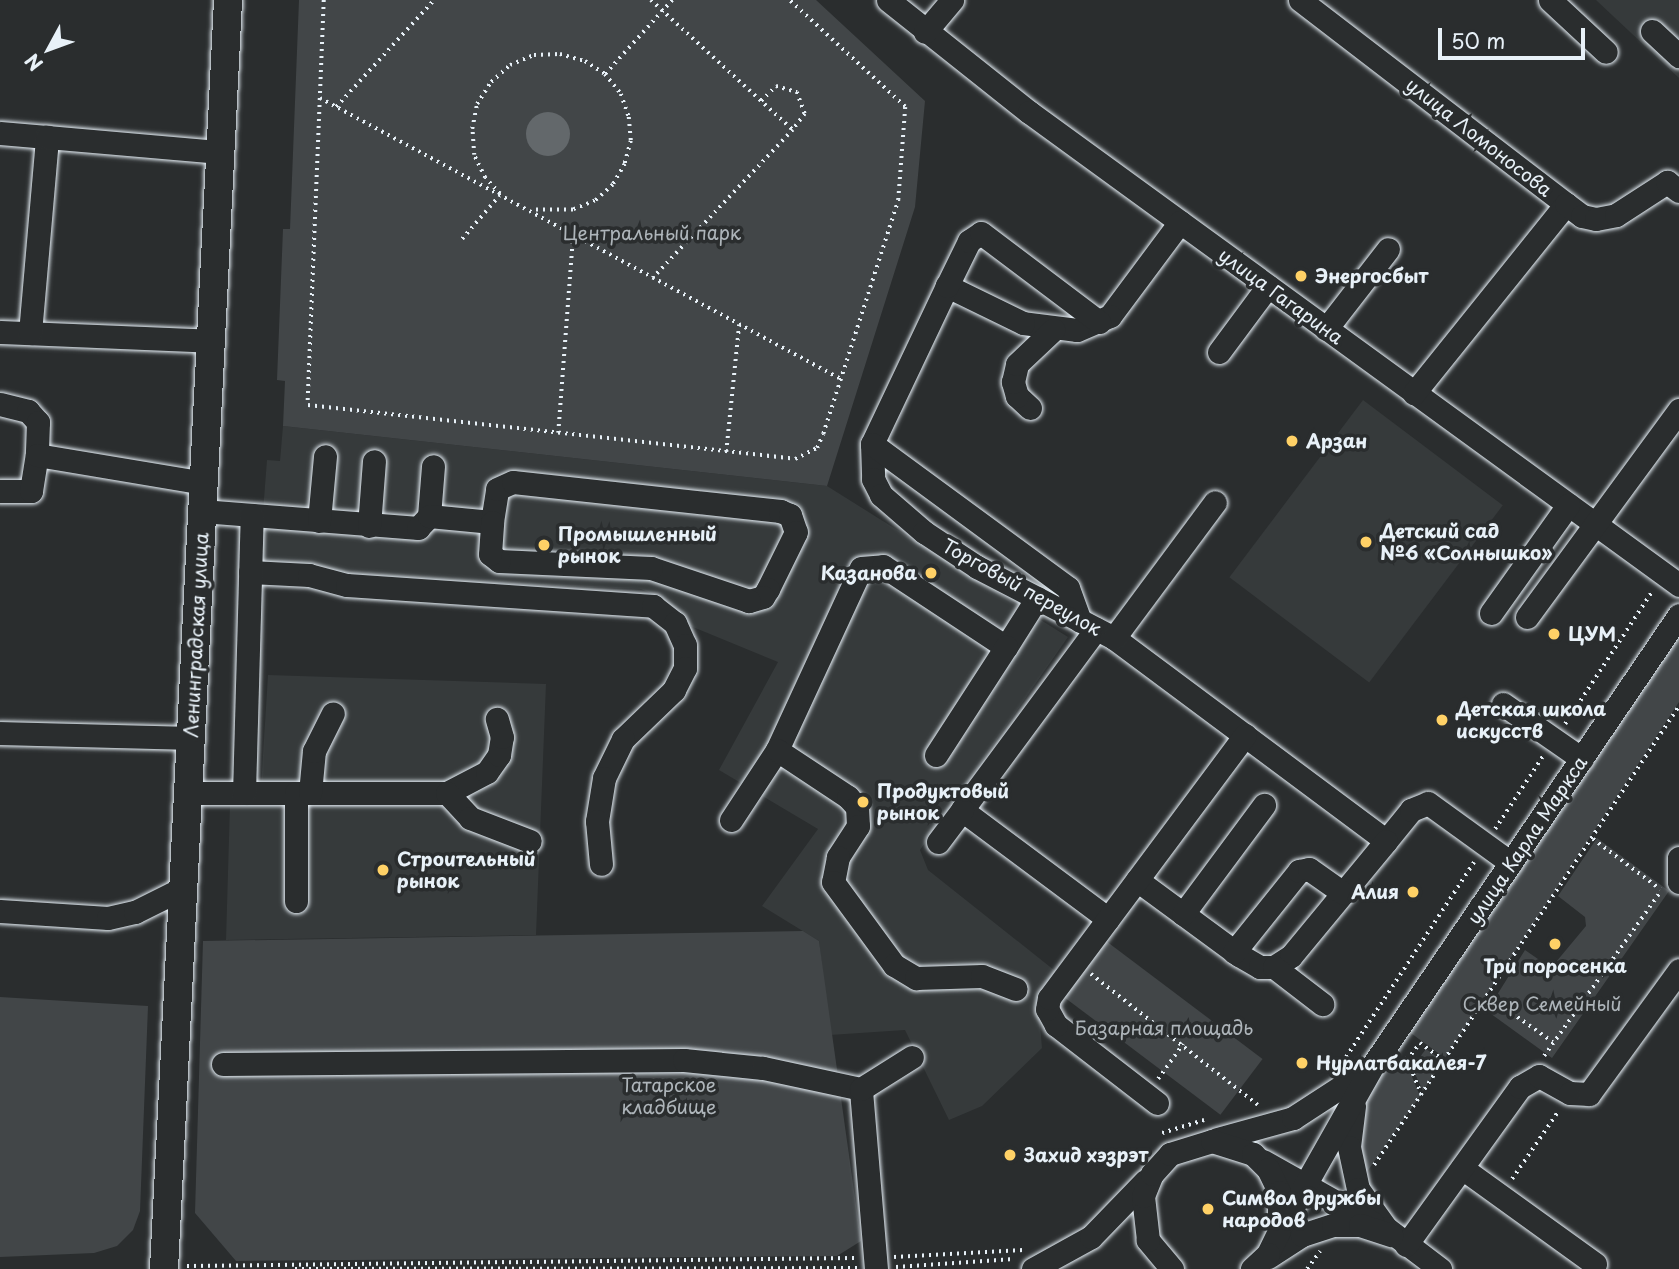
<!DOCTYPE html>
<meta charset="utf-8">
<style>
body{margin:0}
#map{position:relative;width:1679px;height:1269px;overflow:hidden;background:#2a2d2e;font-family:"Playpen Sans",sans-serif}
div>[style]{position:absolute}
[style*='--x']{left:calc(var(--x)*1px);top:calc(var(--y)*1px);width:calc(var(--w)*1px);rotate:calc(var(--a)*1deg)}
.built>*{inset:0;background:#363a3b;transform-origin:0 0}
.green>*{inset:0;background:#424648;transform-origin:0 0}
.water>*{inset:0;background:#63686b}
.round{border-radius:50%}
.path>*{height:3.5px;margin-top:-1.75px;transform-origin:0;background:repeating-linear-gradient(90deg,#e8f1f8 0 2px,transparent 0 7px)}
.roads{filter:drop-shadow(0 0 2px #e8f1f8) drop-shadow(0 0 2px #e8f1f8)}
.minor>*{height:23px;margin:-11.5px;padding:0 11.5px;transform-origin:11.5px;border-radius:11.5px;background:#2a2d2e}
.major>*{height:28px;margin:-14px;padding:0 14px;transform-origin:14px;border-radius:14px;background:#2a2d2e}
.dots>*{width:19px;height:19px;translate:-50% -50%;box-sizing:border-box;border:4px solid #2a2d2e;border-radius:50%}
span{translate:-50% -50%;white-space:nowrap;text-align:center;line-height:1.15;-webkit-text-stroke:7px #2a2d2e;paint-order:stroke}
.street-label{font-size:19px;color:#e8f1f8}
.park-label{font-size:19px;color:#aeb5ba}
.poi-label{font-size:19px;color:#e8f1f8;font-weight:700}
.left{translate:0 -50%;text-align:left}
.right{translate:-100% -50%;text-align:right}
.north{position:absolute;left:14px;top:14px;width:70px;height:70px;-webkit-text-stroke:5px #2a2d2e;paint-order:stroke;rotate:229deg;font-size:19px;font-weight:700;line-height:28px;text-align:center;color:#e8f1f8}
.north::after{content:'';display:block;margin:auto;width:24px;height:32px;background:#e8f1f8;clip-path:polygon(50% 0,100% 100%,50% 72%,0 100%)}
.scale{position:absolute;left:1438px;top:28px;width:147px;height:32px;box-sizing:border-box;border:4px solid #e8f1f8;border-top:0;padding-left:9px;font-size:21px;line-height:24px;white-space:nowrap;color:#e8f1f8;-webkit-text-stroke:5px #2a2d2e;paint-order:stroke}
</style>
<div id="map">
<div class="built">
<div style="clip-path:polygon(1596px 0,1679px 0,1679px 78px)"></div>
<div style="left:1363px;top:400px;width:175px;height:222px;rotate:37deg"></div>
<div style="clip-path:polygon(283px 426px,827px 486px,1068px 637px,920px 850px,928px 870px,1059px 974px,1039px 1012px,1042px 1048px,982px 1106px,949px 1120px,905px 1030px,830px 1035px,819px 941px,762px 906px,818px 829px,719px 770px,778px 662px,688px 625px,662px 598px,641px 589px,362px 578px,259px 564px,267px 460px,280px 461px)"></div>
<div style="clip-path:polygon(268px 675px,546px 684px,536px 935px,226px 940px,230px 804px,260px 804px)"></div>
</div>
<div class="green">
<div style="clip-path:polygon(299px 0,816px 0,925px 101px,915px 207px,827px 486px,283px 426px,285px 381px,277px 380px,283px 229px,290px 229px)"></div>
<div style="clip-path:polygon(1679px 627px,1679px 702px,1445px 1058px,1408px 1031px)"></div>
<div style="clip-path:polygon(1597px 838px,1669px 891px,1552px 1058px,1487px 1011px,1525px 950px,1551px 968px,1586px 926px,1585px 917px,1558px 896px)"></div>
<div style="clip-path:polygon(803px 931px,819px 941px,861px 1241px,837px 1256px,236px 1261px,195px 1213px,203px 941px)"></div>
<div style="left:1106px;top:941px;width:196px;height:70px;rotate:37deg"></div>
<div style="clip-path:polygon(0 997px,148px 1006px,140px 1211px,133px 1230px,117px 1246px,94px 1253px,0 1257px)"></div>
<div style="clip-path:polygon(1426px 1049px,1443px 1061px,1423px 1091px,1409px 1061px,1416px 1062px)"></div>
<div style="clip-path:polygon(1390px 1052px,1406px 1062px,1420px 1096px,1362px 1179px,1357px 1165px,1364px 1093px)"></div>
</div>
<div class="water">
<div class="round" style="left:526px;top:112px;width:44px;height:44px"></div>
</div>
<div class="path">
<div style="--x:324;--y:0;--w:405;--a:92.3"></div>
<div style="--x:308;--y:405;--w:490;--a:6.3"></div>
<div style="--x:795;--y:459;--w:25;--a:-27"></div>
<div style="--x:817;--y:448;--w:15;--a:-67"></div>
<div style="--x:823;--y:434;--w:246;--a:-72.2"></div>
<div style="--x:898;--y:200;--w:93;--a:-85.7"></div>
<div style="--x:905;--y:107;--w:158;--a:-137.3"></div>
<div style="--x:651;--y:0;--w:193;--a:42.5"></div>
<div style="--x:793;--y:130;--w:204;--a:133.4"></div>
<div style="--x:605;--y:74;--w:100;--a:-47.8"></div>
<div style="--x:320;--y:98;--w:592;--a:28.34"></div>
<div style="--x:761;--y:101;--w:21;--a:-45"></div>
<div style="--x:776;--y:86;--w:22;--a:16"></div>
<div style="--x:797;--y:92;--w:23;--a:70"></div>
<div style="--x:805;--y:114;--w:20;--a:127"></div>
<div style="--x:336;--y:107;--w:145;--a:-47.5"></div>
<div style="--x:500;--y:194;--w:22;--a:-133"></div>
<div style="--x:485;--y:178;--w:25;--a:-116"></div>
<div style="--x:474;--y:155;--w:26;--a:-94"></div>
<div style="--x:472;--y:129;--w:25;--a:-79"></div>
<div style="--x:477;--y:104;--w:26;--a:-58"></div>
<div style="--x:491;--y:82;--w:25;--a:-42"></div>
<div style="--x:510;--y:65;--w:26;--a:-23"></div>
<div style="--x:534;--y:55;--w:26;--a:-2"></div>
<div style="--x:560;--y:54;--w:26;--a:16"></div>
<div style="--x:585;--y:61;--w:24;--a:33"></div>
<div style="--x:605;--y:74;--w:26;--a:51"></div>
<div style="--x:621;--y:94;--w:24;--a:71"></div>
<div style="--x:629;--y:117;--w:24;--a:85"></div>
<div style="--x:631;--y:141;--w:24;--a:105"></div>
<div style="--x:625;--y:164;--w:24;--a:120"></div>
<div style="--x:613;--y:185;--w:24;--a:138"></div>
<div style="--x:595;--y:201;--w:24;--a:158"></div>
<div style="--x:573;--y:210;--w:42;--a:180"></div>
<div style="--x:462;--y:239;--w:57;--a:-49.3"></div>
<div style="--x:558;--y:433;--w:199;--a:-85.7"></div>
<div style="--x:726;--y:452;--w:128;--a:-84.2"></div>
<div style="--x:1565;--y:724;--w:160;--a:-56.7"></div>
<div style="--x:1495;--y:829;--w:87;--a:-56.7"></div>
<div style="--x:1593;--y:839;--w:84;--a:36.7"></div>
<div style="--x:1091;--y:974;--w:212;--a:38.1"></div>
<div style="--x:1489;--y:997;--w:78;--a:35.1"></div>
<div style="--x:1544;--y:1056;--w:202;--a:-54.7"></div>
<div style="--x:1346;--y:1057;--w:233;--a:-56.7"></div>
<div style="--x:1404;--y:1058;--w:4;--a:34"></div>
<div style="--x:1407;--y:1060;--w:21;--a:-53"></div>
<div style="--x:1420;--y:1043;--w:31;--a:36"></div>
<div style="--x:1408;--y:1061;--w:37;--a:68"></div>
<div style="--x:1158;--y:1079;--w:43;--a:-54.5"></div>
<div style="--x:1162;--y:1133;--w:44;--a:-17.2"></div>
<div style="--x:1374;--y:1165;--w:551;--a:-56.4"></div>
<div style="--x:1512;--y:1179;--w:83;--a:-55.7"></div>
<div style="--x:894;--y:1257;--w:129;--a:-3.1"></div>
<div style="--x:187;--y:1266;--w:668;--a:-0.69"></div>
<div style="--x:896;--y:1267;--w:118;--a:-3.9"></div>
<div style="--x:295;--y:1269;--w:562;--a:-0.1"></div>
<div style="--x:1307;--y:1269;--w:22;--a:-54"></div>
</div>
<div class="roads">
<div class="minor">
<div style="--x:888;--y:0;--w:180;--a:38.5"></div>
<div style="--x:1029;--y:112;--w:804;--a:36.04"></div>
<div style="--x:1300;--y:0;--w:335;--a:37.5"></div>
<div style="--x:1566;--y:204;--w:243;--a:128.8"></div>
<div style="--x:1550;--y:0;--w:76;--a:42.9"></div>
<div style="--x:1652;--y:31;--w:37;--a:43"></div>
<div style="--x:925;--y:32;--w:42;--a:-49.8"></div>
<div style="--x:0;--y:133;--w:47;--a:4.9"></div>
<div style="--x:1566;--y:204;--w:20;--a:37"></div>
<div style="--x:1582;--y:216;--w:14;--a:12"></div>
<div style="--x:1596;--y:219;--w:20;--a:-11"></div>
<div style="--x:1616;--y:215;--w:61;--a:-32.9"></div>
<div style="--x:1667;--y:182;--w:15;--a:37"></div>
<div style="--x:1180;--y:222;--w:117;--a:126.7"></div>
<div style="--x:1110;--y:316;--w:36;--a:157"></div>
<div style="--x:1077;--y:330;--w:54;--a:-172.6"></div>
<div style="--x:1023;--y:323;--w:85;--a:-154"></div>
<div style="--x:947;--y:286;--w:175;--a:115.4"></div>
<div style="--x:872;--y:444;--w:35;--a:88"></div>
<div style="--x:873;--y:479;--w:18;--a:63"></div>
<div style="--x:881;--y:495;--w:57;--a:40.7"></div>
<div style="--x:924;--y:532;--w:64;--a:33.4"></div>
<div style="--x:977;--y:567;--w:154;--a:27.4"></div>
<div style="--x:1114;--y:638;--w:339;--a:36.7"></div>
<div style="--x:1386;--y:841;--w:40;--a:-51"></div>
<div style="--x:1411;--y:810;--w:18;--a:-22"></div>
<div style="--x:1428;--y:803;--w:102;--a:35.9"></div>
<div style="--x:947;--y:286;--w:50;--a:-63.9"></div>
<div style="--x:969;--y:241;--w:14;--a:-34"></div>
<div style="--x:981;--y:233;--w:148;--a:37"></div>
<div style="--x:1326;--y:329;--w:101;--a:-52.2"></div>
<div style="--x:0;--y:332;--w:211;--a:2.4"></div>
<div style="--x:30;--y:333;--w:197;--a:-85"></div>
<div style="--x:47;--y:137;--w:174;--a:5"></div>
<div style="--x:1219;--y:352;--w:82;--a:-53.4"></div>
<div style="--x:0;--y:404;--w:29;--a:14"></div>
<div style="--x:28;--y:411;--w:15;--a:48"></div>
<div style="--x:38;--y:422;--w:33;--a:92"></div>
<div style="--x:1030;--y:408;--w:18;--a:-137"></div>
<div style="--x:1017;--y:396;--w:15;--a:-106"></div>
<div style="--x:1013;--y:382;--w:18;--a:-77"></div>
<div style="--x:1017;--y:364;--w:50;--a:-43.4"></div>
<div style="--x:872;--y:444;--w:243;--a:36.3"></div>
<div style="--x:1068;--y:588;--w:35;--a:70"></div>
<div style="--x:0;--y:491;--w:31;--a:0"></div>
<div style="--x:31;--y:491;--w:36;--a:-81"></div>
<div style="--x:37;--y:455;--w:169;--a:9.5"></div>
<div style="--x:202;--y:511;--w:217;--a:4.5"></div>
<div style="--x:418;--y:528;--w:16;--a:-47"></div>
<div style="--x:429;--y:516;--w:50;--a:-85.4"></div>
<div style="--x:429;--y:516;--w:63;--a:5.4"></div>
<div style="--x:492;--y:522;--w:33;--a:-81"></div>
<div style="--x:497;--y:489;--w:17;--a:-24"></div>
<div style="--x:513;--y:482;--w:269;--a:6.2"></div>
<div style="--x:780;--y:511;--w:11;--a:22"></div>
<div style="--x:790;--y:515;--w:18;--a:71"></div>
<div style="--x:796;--y:532;--w:64;--a:116.2"></div>
<div style="--x:768;--y:589;--w:9;--a:122"></div>
<div style="--x:763;--y:597;--w:15;--a:164"></div>
<div style="--x:749;--y:601;--w:103;--a:-161.4"></div>
<div style="--x:651;--y:568;--w:152;--a:-177.4"></div>
<div style="--x:499;--y:561;--w:11;--a:-142"></div>
<div style="--x:490;--y:554;--w:32;--a:-86"></div>
<div style="--x:319;--y:521;--w:65;--a:-84.7"></div>
<div style="--x:369;--y:526;--w:65;--a:-85.6"></div>
<div style="--x:250;--y:572;--w:59;--a:2.9"></div>
<div style="--x:309;--y:575;--w:39;--a:15"></div>
<div style="--x:347;--y:585;--w:307;--a:3.9"></div>
<div style="--x:653;--y:606;--w:28;--a:38"></div>
<div style="--x:675;--y:623;--w:24;--a:66"></div>
<div style="--x:685;--y:645;--w:23;--a:90"></div>
<div style="--x:685;--y:668;--w:25;--a:117"></div>
<div style="--x:674;--y:690;--w:71;--a:136.1"></div>
<div style="--x:623;--y:739;--w:43;--a:116"></div>
<div style="--x:604;--y:778;--w:44;--a:99.2"></div>
<div style="--x:597;--y:821;--w:43;--a:84.7"></div>
<div style="--x:1491;--y:613;--w:133;--a:-54.5"></div>
<div style="--x:1527;--y:617;--w:257;--a:-53.7"></div>
<div style="--x:1096;--y:629;--w:225;--a:126.5"></div>
<div style="--x:962;--y:810;--w:182;--a:36.7"></div>
<div style="--x:1114;--y:638;--w:169;--a:-53.4"></div>
<div style="--x:1503;--y:704;--w:96;--a:34.8"></div>
<div style="--x:0;--y:733;--w:191;--a:1.5"></div>
<div style="--x:777;--y:750;--w:200;--a:-65.2"></div>
<div style="--x:861;--y:568;--w:22;--a:-5"></div>
<div style="--x:883;--y:566;--w:147;--a:33.4"></div>
<div style="--x:1006;--y:647;--w:58;--a:-57.7"></div>
<div style="--x:936;--y:755;--w:129;--a:-57.1"></div>
<div style="--x:189;--y:793;--w:258;--a:0"></div>
<div style="--x:447;--y:793;--w:45;--a:-27.7"></div>
<div style="--x:487;--y:772;--w:21;--a:-55"></div>
<div style="--x:499;--y:755;--w:18;--a:-81"></div>
<div style="--x:502;--y:737;--w:19;--a:-106"></div>
<div style="--x:244;--y:793;--w:278;--a:-88.4"></div>
<div style="--x:296;--y:793;--w:108;--a:90"></div>
<div style="--x:310;--y:793;--w:42;--a:-84.6"></div>
<div style="--x:314;--y:751;--w:42;--a:-63.4"></div>
<div style="--x:447;--y:793;--w:34;--a:47"></div>
<div style="--x:470;--y:818;--w:64;--a:21"></div>
<div style="--x:731;--y:820;--w:84;--a:-56.7"></div>
<div style="--x:777;--y:750;--w:85;--a:33.5"></div>
<div style="--x:848;--y:797;--w:13;--a:48"></div>
<div style="--x:857;--y:807;--w:19;--a:87"></div>
<div style="--x:858;--y:826;--w:37;--a:123"></div>
<div style="--x:838;--y:857;--w:25;--a:101"></div>
<div style="--x:833;--y:882;--w:103;--a:53.7"></div>
<div style="--x:894;--y:965;--w:26;--a:31"></div>
<div style="--x:916;--y:978;--w:66;--a:-1.7"></div>
<div style="--x:982;--y:976;--w:36;--a:21"></div>
<div style="--x:938;--y:842;--w:40;--a:-53"></div>
<div style="--x:1679;--y:858;--w:24;--a:90"></div>
<div style="--x:1137;--y:880;--w:127;--a:36.3"></div>
<div style="--x:1239;--y:955;--w:24;--a:30"></div>
<div style="--x:1260;--y:967;--w:14;--a:0"></div>
<div style="--x:1274;--y:967;--w:20;--a:-33"></div>
<div style="--x:1291;--y:956;--w:149;--a:-50.4"></div>
<div style="--x:0;--y:911;--w:108;--a:3.7"></div>
<div style="--x:108;--y:918;--w:28;--a:-13"></div>
<div style="--x:135;--y:912;--w:51;--a:-26.6"></div>
<div style="--x:1183;--y:914;--w:136;--a:-53.4"></div>
<div style="--x:1234;--y:952;--w:104;--a:-51.3"></div>
<div style="--x:1299;--y:871;--w:10;--a:-11"></div>
<div style="--x:1309;--y:869;--w:42;--a:35.2"></div>
<div style="--x:1274;--y:967;--w:61;--a:37.6"></div>
<div style="--x:223;--y:1064;--w:461;--a:-0.5"></div>
<div style="--x:684;--y:1060;--w:79;--a:5.8"></div>
<div style="--x:763;--y:1068;--w:100;--a:12.1"></div>
<div style="--x:1157;--y:1103;--w:128;--a:-142.3"></div>
<div style="--x:1056;--y:1025;--w:18;--a:-119"></div>
<div style="--x:1047;--y:1009;--w:11;--a:-80"></div>
<div style="--x:1049;--y:998;--w:328;--a:-53.3"></div>
<div style="--x:1354;--y:1106;--w:41;--a:97"></div>
<div style="--x:1349;--y:1147;--w:43;--a:77.9"></div>
<div style="--x:1358;--y:1189;--w:48;--a:54.3"></div>
<div style="--x:1386;--y:1228;--w:68;--a:37.2"></div>
<div style="--x:1217;--y:1139;--w:79;--a:-15.4"></div>
<div style="--x:1293;--y:1118;--w:86;--a:-33.1"></div>
<div style="--x:1263;--y:1161;--w:126;--a:29.4"></div>
<div style="--x:1462;--y:1168;--w:164;--a:35.8"></div>
<div style="--x:1279;--y:1231;--w:191;--a:-60.5"></div>
<div style="--x:1373;--y:1065;--w:544;--a:-55.78"></div>
<div style="--x:1406;--y:1245;--w:195;--a:-54.2"></div>
<div style="--x:1520;--y:1087;--w:22;--a:-30"></div>
<div style="--x:1539;--y:1076;--w:35;--a:29"></div>
<div style="--x:1570;--y:1093;--w:19;--a:3"></div>
<div style="--x:1589;--y:1094;--w:153;--a:-54"></div>
<div style="--x:1268;--y:1257;--w:40;--a:-32.9"></div>
<div style="--x:1302;--y:1235;--w:33;--a:-18"></div>
<div style="--x:1333;--y:1225;--w:27;--a:0"></div>
<div style="--x:1360;--y:1225;--w:33;--a:18"></div>
<div style="--x:876;--y:1269;--w:181;--a:-94.8"></div>
<div style="--x:861;--y:1089;--w:60;--a:-32.1"></div>
<div style="--x:1033;--y:1269;--w:66;--a:-28.9"></div>
<div style="--x:1091;--y:1237;--w:78;--a:-46"></div>
<div style="--x:1172;--y:1269;--w:38;--a:-130"></div>
<div style="--x:1148;--y:1240;--w:44;--a:-96.5"></div>
<div style="--x:1143;--y:1196;--w:24;--a:-68"></div>
<div style="--x:1152;--y:1174;--w:27;--a:-48"></div>
<div style="--x:1170;--y:1154;--w:44;--a:-17.2"></div>
<div style="--x:1212;--y:1141;--w:43;--a:17.6"></div>
<div style="--x:1253;--y:1154;--w:21;--a:45"></div>
<div style="--x:1268;--y:1169;--w:25;--a:64"></div>
<div style="--x:1279;--y:1192;--w:39;--a:90"></div>
<div style="--x:1279;--y:1231;--w:25;--a:116"></div>
<div style="--x:1268;--y:1254;--w:22;--a:137"></div>
</div>
<div class="major">
<div style="--x:164;--y:1269;--w:1271;--a:-87.11"></div>
</div>
</div>
<div class="dots">
<div style="left:1301px;top:276px;background:#ffd166"></div>
<div style="left:1292px;top:441px;background:#ffd166"></div>
<div style="left:1366px;top:542px;background:#ffd166"></div>
<div style="left:544px;top:545px;background:#ffd166"></div>
<div style="left:931px;top:573px;background:#ffd166"></div>
<div style="left:1554px;top:634px;background:#ffd166"></div>
<div style="left:1442px;top:720px;background:#ffd166"></div>
<div style="left:863px;top:802px;background:#ffd166"></div>
<div style="left:383px;top:870px;background:#ffd166"></div>
<div style="left:1413px;top:892px;background:#ffd166"></div>
<div style="left:1555px;top:944px;background:#ffd166"></div>
<div style="left:1302px;top:1063px;background:#ffd166"></div>
<div style="left:1010px;top:1155px;background:#ffd166"></div>
<div style="left:1208px;top:1209px;background:#ffd166"></div>
</div>
<div class="street-label">
<span style="left:1479px;top:137px;rotate:38deg">улица Ломоносова</span>
<span style="left:1281px;top:296px;rotate:36deg">улица Гагарина</span>
<span style="left:1022px;top:587px;rotate:29deg">Торговый переулок</span>
<span style="left:196px;top:635px;rotate:-87deg">Ленинградская улица</span>
<span style="left:1527px;top:840px;rotate:-56deg">улица Карла Маркса</span>
</div>
<div class="park-label">
<span style="left:652px;top:233px">Центральный парк</span>
<span style="left:1542px;top:1004px">Сквер Семейный</span>
<span style="left:1164px;top:1028px">Базарная площадь</span>
<span style="left:669px;top:1096px">Татарское<br>кладбище</span>
</div>
<div class="poi-label">
<span class="left" style="left:1315px;top:276px">Энергосбыт</span>
<span class="left" style="left:1306px;top:441px">Арзан</span>
<span class="left" style="left:1380px;top:542px">Детский сад<br>№6 «Солнышко»</span>
<span class="left" style="left:558px;top:545px">Промышленный<br>рынок</span>
<span class="right" style="left:917px;top:573px">Казанова</span>
<span class="left" style="left:1568px;top:634px">ЦУМ</span>
<span class="left" style="left:1456px;top:720px">Детская школа<br>искусств</span>
<span class="left" style="left:877px;top:802px">Продуктовый<br>рынок</span>
<span class="left" style="left:397px;top:870px">Строительный<br>рынок</span>
<span class="right" style="left:1399px;top:892px">Алия</span>
<span style="left:1555px;top:966px">Три поросенка</span>
<span class="left" style="left:1316px;top:1063px">Нурлатбакалея-7</span>
<span class="left" style="left:1024px;top:1155px">Захид хэзрэт</span>
<span class="left" style="left:1222px;top:1209px">Символ дружбы<br>народов</span>
</div>
<div class="north">N</div>
<div class="scale">50 m</div>
</div>
